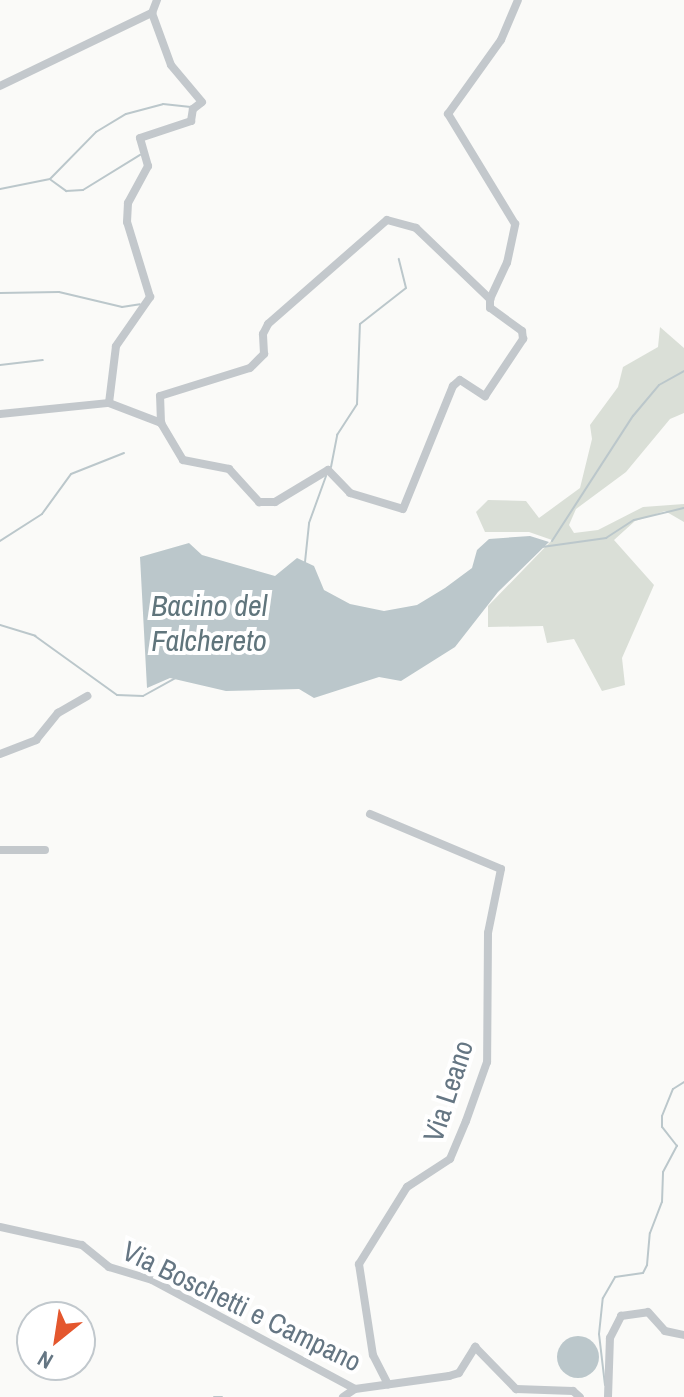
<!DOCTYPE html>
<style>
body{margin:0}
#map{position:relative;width:684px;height:1397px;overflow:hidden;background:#fafaf8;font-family:"Archivo Narrow",sans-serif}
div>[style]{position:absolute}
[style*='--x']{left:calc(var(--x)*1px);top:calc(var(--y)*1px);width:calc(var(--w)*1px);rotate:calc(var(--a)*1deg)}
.green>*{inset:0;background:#dadfd7}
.water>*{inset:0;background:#bbc7cb}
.round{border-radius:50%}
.stream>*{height:2px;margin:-1px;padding:0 1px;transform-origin:1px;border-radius:1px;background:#bbc7cb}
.minor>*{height:8px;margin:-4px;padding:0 4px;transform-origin:4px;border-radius:4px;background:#c3c8cc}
span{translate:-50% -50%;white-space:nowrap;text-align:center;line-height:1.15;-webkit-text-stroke:8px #fff;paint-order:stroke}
.street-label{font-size:28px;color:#657683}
.water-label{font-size:30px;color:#60757c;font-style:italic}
.north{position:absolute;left:16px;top:1301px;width:80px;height:80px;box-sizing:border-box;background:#fff;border:2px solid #c1c8cd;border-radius:50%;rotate:210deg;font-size:22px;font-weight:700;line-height:32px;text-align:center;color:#657683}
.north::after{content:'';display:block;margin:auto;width:28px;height:36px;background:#e4572e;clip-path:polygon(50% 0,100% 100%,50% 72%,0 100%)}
</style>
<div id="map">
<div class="green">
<div style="clip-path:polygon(660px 327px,684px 348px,684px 413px,670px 419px,626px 472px,576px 509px,569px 525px,574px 533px,598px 530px,643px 507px,684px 504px,684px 522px,665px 511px,635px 521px,614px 540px,654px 585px,622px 658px,625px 685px,602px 691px,574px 639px,547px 643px,543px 626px,488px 627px,488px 606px,552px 540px,529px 532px,485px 532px,476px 512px,488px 500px,526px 501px,539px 518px,580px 488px,592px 439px,590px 425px,618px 387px,623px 367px,658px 347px)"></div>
</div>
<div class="water">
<div style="clip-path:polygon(530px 536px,549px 542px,498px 592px,455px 647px,401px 681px,379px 677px,314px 698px,299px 689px,226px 691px,170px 678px,147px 688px,140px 557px,189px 543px,202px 555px,275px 576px,297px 558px,314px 566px,324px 590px,350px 604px,384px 611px,417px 605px,445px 588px,472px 568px,477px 550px,489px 539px)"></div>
<div class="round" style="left:557px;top:1336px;width:42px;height:42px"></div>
</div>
<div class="stream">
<div style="--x:51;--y:180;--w:19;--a:36"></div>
<div style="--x:66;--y:191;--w:17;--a:-3"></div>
<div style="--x:83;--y:190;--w:67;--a:-31.6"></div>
<div style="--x:0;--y:189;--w:51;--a:-11.3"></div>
<div style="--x:50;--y:179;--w:66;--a:-45.6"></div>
<div style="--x:96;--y:132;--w:35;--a:-31"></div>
<div style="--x:126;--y:114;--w:38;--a:-15"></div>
<div style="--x:163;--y:104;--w:28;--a:6"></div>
<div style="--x:0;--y:293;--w:59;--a:-1"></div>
<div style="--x:59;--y:292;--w:65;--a:13.4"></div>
<div style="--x:122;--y:307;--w:18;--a:-9"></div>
<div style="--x:0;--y:365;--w:43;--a:-6.6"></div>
<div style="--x:331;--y:467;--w:33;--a:-79"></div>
<div style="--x:337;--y:435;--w:37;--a:-57"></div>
<div style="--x:357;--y:404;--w:80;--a:-87.9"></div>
<div style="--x:360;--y:324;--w:58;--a:-38"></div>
<div style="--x:406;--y:288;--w:30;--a:-104"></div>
<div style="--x:0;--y:541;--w:50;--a:-32.7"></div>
<div style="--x:42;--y:514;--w:49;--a:-54.1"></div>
<div style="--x:71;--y:474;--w:57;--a:-21.6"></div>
<div style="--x:552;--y:541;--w:149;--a:-57.1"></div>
<div style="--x:633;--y:416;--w:40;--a:-50"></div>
<div style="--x:659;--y:385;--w:29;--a:-29"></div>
<div style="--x:542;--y:547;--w:65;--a:-8"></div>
<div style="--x:606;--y:538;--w:33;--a:-33"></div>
<div style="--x:634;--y:520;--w:51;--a:-13.5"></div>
<div style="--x:305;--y:562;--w:39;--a:-84"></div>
<div style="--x:309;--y:523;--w:50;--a:-70.1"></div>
<div style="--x:0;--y:625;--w:37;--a:17"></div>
<div style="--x:35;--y:636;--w:101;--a:35.7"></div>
<div style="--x:117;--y:695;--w:26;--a:2"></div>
<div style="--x:143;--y:696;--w:38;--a:-29"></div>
<div style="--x:605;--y:1385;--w:51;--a:-96.7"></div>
<div style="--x:599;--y:1334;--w:36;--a:-84"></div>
<div style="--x:603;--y:1298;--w:24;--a:-60"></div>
<div style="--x:615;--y:1277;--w:28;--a:-8"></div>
<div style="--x:643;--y:1273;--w:9;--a:-63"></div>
<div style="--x:647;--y:1265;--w:32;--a:-85"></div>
<div style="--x:650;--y:1233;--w:33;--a:-69"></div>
<div style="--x:662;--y:1202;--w:30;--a:-88"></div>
<div style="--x:663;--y:1172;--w:30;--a:-62"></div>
<div style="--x:677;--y:1146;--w:24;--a:-128"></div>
<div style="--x:662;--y:1127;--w:11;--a:-90"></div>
<div style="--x:662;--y:1116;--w:29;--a:-68"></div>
<div style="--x:673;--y:1089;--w:13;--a:-32"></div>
<div style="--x:214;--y:1397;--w:8;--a:0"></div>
</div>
<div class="minor">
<div style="--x:0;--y:86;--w:169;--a:-25.7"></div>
<div style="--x:109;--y:403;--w:57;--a:-83"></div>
<div style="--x:116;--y:346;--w:60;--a:-55.2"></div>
<div style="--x:150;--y:297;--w:78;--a:-107"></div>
<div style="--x:127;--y:222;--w:19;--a:-87"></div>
<div style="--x:128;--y:203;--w:42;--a:-61.6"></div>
<div style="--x:148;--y:166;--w:29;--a:-106"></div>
<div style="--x:140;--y:138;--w:54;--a:-18.4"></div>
<div style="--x:191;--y:121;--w:12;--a:-81"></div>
<div style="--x:193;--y:109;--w:11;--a:-38"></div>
<div style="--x:202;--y:102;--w:48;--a:-130"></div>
<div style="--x:171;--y:65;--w:55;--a:-110.1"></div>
<div style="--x:152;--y:13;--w:14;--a:-69"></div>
<div style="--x:0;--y:414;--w:110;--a:-5.8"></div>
<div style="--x:109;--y:403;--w:56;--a:21"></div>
<div style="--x:161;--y:423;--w:27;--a:-92"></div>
<div style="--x:160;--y:396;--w:94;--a:-17.3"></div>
<div style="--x:250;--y:368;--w:20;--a:-45"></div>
<div style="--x:264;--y:354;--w:20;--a:-93"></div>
<div style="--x:263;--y:334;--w:11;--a:-63"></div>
<div style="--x:268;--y:324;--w:158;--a:-41.2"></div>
<div style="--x:387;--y:220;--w:30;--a:15"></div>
<div style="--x:416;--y:228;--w:103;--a:43.8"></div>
<div style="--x:490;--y:299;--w:40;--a:-65"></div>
<div style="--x:507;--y:263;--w:40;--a:-78"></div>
<div style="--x:515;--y:224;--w:129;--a:-121.3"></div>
<div style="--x:448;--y:114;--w:91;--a:-54.4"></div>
<div style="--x:501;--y:40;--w:43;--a:-67"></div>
<div style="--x:161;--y:423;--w:43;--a:59.3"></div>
<div style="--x:183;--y:460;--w:47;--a:11.1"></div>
<div style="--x:229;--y:469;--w:45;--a:47.7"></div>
<div style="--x:259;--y:502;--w:16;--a:0"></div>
<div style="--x:275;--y:502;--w:62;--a:-31.1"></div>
<div style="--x:328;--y:470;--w:32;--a:46"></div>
<div style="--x:350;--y:493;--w:55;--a:16.8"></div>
<div style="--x:403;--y:509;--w:133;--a:-67.9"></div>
<div style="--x:453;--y:386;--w:9;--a:-41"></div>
<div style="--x:460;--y:380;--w:30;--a:33"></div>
<div style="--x:485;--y:396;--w:69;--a:-56.3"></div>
<div style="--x:523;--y:339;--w:8;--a:-97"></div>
<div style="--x:522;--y:331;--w:39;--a:-144"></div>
<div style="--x:490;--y:308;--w:9;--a:-90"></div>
<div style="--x:0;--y:754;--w:39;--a:-21"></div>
<div style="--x:36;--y:740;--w:35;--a:-51"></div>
<div style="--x:58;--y:713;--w:34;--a:-30"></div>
<div style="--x:370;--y:814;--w:142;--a:22.8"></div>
<div style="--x:501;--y:869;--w:65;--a:101.5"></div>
<div style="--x:488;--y:933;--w:129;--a:90.4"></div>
<div style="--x:487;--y:1062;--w:63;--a:109.6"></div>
<div style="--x:466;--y:1121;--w:41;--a:112.8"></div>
<div style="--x:450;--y:1159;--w:51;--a:146.9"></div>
<div style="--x:407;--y:1187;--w:91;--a:121.9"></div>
<div style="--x:359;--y:1264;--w:92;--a:81.3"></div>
<div style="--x:373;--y:1355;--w:33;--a:63"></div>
<div style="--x:0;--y:850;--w:45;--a:0"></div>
<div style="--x:0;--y:1227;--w:84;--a:12.4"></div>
<div style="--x:82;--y:1245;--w:35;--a:39"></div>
<div style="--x:109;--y:1267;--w:45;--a:16.8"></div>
<div style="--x:152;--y:1280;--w:230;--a:28.2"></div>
<div style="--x:355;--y:1389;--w:95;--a:-7.9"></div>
<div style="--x:449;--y:1376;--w:10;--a:-17"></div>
<div style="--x:459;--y:1373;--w:31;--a:-58"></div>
<div style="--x:475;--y:1347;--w:59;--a:45.7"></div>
<div style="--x:516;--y:1389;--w:57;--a:2"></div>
<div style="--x:573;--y:1391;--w:9;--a:41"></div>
<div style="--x:343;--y:1397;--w:14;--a:-34"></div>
<div style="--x:608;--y:1397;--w:59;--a:-88.1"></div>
<div style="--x:610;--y:1338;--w:25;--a:-63"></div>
<div style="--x:621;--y:1316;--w:27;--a:-8"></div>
<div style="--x:648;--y:1312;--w:25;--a:48"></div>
<div style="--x:665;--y:1331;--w:19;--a:12"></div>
</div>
<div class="street-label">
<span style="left:448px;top:1091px;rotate:-72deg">Via Leano</span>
<span style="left:242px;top:1306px;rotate:26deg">Via Boschetti e Campano</span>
</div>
<div class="water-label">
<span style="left:209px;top:622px">Bacino del<br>Falchereto</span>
</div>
<div class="north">N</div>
</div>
